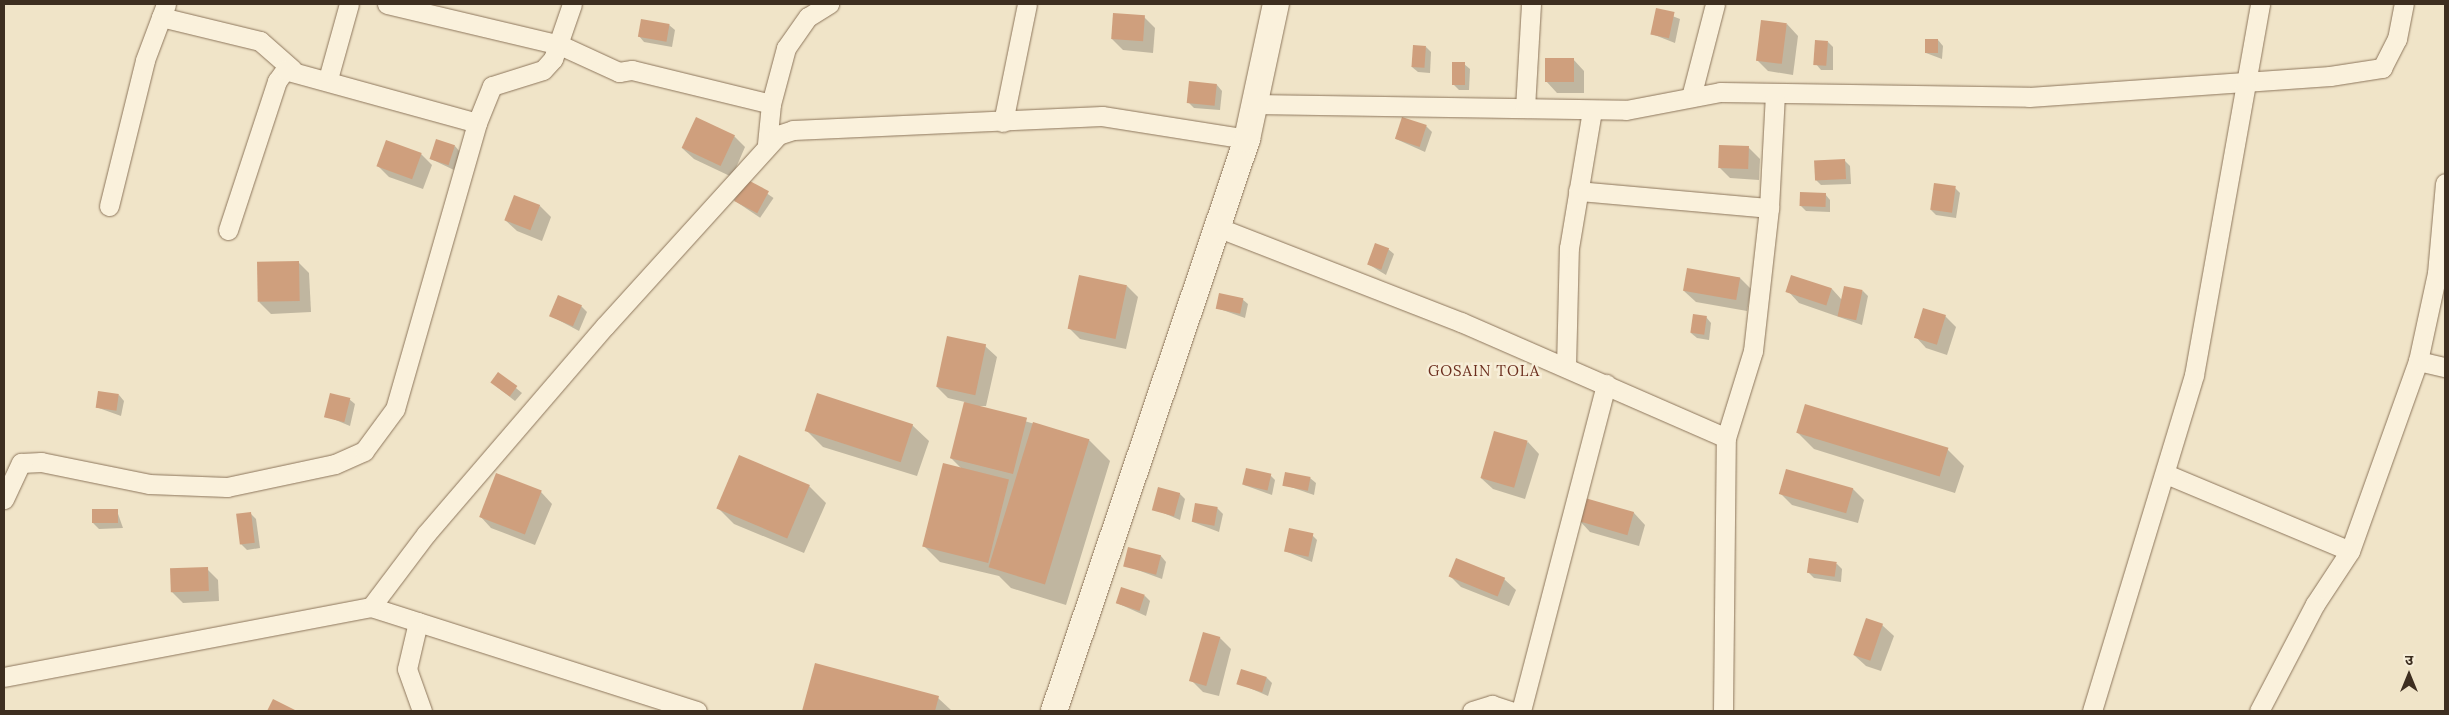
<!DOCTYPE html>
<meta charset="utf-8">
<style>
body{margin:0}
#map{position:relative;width:2449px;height:715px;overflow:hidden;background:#f0e4c8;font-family:Lora,"Noto Sans Devanagari",serif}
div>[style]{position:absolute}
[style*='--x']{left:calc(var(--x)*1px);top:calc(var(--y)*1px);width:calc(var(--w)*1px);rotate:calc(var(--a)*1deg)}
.shadow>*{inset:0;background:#0003;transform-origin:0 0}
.building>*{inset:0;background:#cf9f7d;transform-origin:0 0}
.roads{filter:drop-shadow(0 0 1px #8d765c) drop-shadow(0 0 1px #8d765c)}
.street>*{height:19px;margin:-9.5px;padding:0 9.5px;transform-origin:9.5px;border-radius:9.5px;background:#faf1dc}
.secondary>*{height:26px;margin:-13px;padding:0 13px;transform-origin:13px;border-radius:13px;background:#faf1dc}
span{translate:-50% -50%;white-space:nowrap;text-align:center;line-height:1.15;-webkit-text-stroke:5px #f7eed8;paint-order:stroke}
.quarter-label{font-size:15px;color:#6b2e1e;letter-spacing:1px}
.frame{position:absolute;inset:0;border:5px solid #3d2e20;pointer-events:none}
.north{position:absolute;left:2384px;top:650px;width:50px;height:50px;-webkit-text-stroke:4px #f7eed8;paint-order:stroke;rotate:0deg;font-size:14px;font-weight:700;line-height:20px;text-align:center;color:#3d2e20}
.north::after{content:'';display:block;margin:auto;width:18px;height:22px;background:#3d2e20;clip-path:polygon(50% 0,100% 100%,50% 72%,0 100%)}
</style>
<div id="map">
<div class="shadow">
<div style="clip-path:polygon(1657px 10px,1680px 19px,1675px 43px,1652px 34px)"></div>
<div style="clip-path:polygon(1144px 17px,1155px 28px,1153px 53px,1123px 50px,1112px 39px)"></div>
<div style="clip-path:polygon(1787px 24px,1798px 36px,1793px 75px,1768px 71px,1757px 60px)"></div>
<div style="clip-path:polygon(669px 25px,675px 30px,672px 47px,644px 42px,639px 36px)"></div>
<div style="clip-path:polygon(1938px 40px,1943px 46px,1942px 59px,1926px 53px)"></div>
<div style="clip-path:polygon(1828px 42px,1833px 47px,1833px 70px,1821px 70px,1816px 64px)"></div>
<div style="clip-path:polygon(1426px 47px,1431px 52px,1430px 73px,1418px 72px,1412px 67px)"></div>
<div style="clip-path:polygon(1573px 59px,1584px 71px,1584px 93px,1557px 93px,1546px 81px)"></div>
<div style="clip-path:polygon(1464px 64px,1470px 69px,1469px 90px,1459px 90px,1453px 84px)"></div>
<div style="clip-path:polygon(1190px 83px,1217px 85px,1222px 91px,1220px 110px,1194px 108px,1189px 103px)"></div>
<div style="clip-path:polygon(1426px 126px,1432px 132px,1425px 152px,1396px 139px)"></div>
<div style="clip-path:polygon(734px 136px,745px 147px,732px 177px,694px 159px,682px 148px)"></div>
<div style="clip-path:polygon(455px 146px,460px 152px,454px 170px,431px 159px)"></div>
<div style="clip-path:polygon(1749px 148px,1760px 159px,1759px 180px,1730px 178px,1719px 167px)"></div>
<div style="clip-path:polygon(421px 154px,432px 165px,423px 189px,389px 177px,378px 166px)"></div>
<div style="clip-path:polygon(1845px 161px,1850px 166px,1851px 184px,1821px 185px,1816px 180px)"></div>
<div style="left:747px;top:180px;width:32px;height:24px;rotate:34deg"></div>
<div style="clip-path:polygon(1955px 188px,1960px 193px,1956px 218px,1936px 215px,1931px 210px)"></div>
<div style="clip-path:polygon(1825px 194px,1830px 200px,1830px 212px,1806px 211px,1801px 206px)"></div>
<div style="clip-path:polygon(540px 206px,551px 217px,542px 241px,517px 231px,505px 220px)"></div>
<div style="clip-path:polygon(1388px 249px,1394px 254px,1386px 275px,1368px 264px)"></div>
<div style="clip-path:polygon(298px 262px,309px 273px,311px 312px,271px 314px,259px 302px)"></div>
<div style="clip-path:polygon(1688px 270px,1740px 278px,1751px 289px,1747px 311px,1696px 302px,1684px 291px)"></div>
<div style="clip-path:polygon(1127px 286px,1138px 297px,1126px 349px,1080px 339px,1069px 328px)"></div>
<div style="clip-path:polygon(1832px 289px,1842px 300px,1863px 291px,1868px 296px,1862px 325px,1799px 303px,1788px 291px)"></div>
<div style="clip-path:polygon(1242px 299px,1248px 304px,1245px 318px,1217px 308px)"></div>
<div style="clip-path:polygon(581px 306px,587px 312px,579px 331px,551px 316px)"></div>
<div style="clip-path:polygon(1945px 316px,1956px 327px,1947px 355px,1926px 348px,1915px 336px)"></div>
<div style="clip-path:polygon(1706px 317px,1711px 323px,1709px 340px,1697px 338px,1691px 333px)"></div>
<div style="clip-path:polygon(985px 346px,997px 357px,986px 406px,973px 406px,1089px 440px,1110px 461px,1066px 605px,1011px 588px,999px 576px,940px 562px,924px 546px,962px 469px,951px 458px,965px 402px,948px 398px,937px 387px)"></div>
<div style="clip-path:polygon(499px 374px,522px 393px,515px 401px,497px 387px)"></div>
<div style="clip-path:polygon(119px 395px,124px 401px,121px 416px,96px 407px)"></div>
<div style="clip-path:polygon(349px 399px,355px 404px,350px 426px,326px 416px)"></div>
<div style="clip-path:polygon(912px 425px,929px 441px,917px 476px,823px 447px,806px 430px)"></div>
<div style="clip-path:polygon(1798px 433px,1947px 449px,1964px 466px,1955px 493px,1814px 449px)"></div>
<div style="clip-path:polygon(1528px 442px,1539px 454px,1525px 499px,1493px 489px,1481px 478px)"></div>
<div style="clip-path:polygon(1270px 475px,1275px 480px,1272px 495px,1244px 485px)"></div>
<div style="clip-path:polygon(1310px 478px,1316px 483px,1314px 495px,1285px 485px)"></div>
<div style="clip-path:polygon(809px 486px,826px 503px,804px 553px,734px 524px,718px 508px)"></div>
<div style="clip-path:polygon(1853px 489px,1864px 500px,1858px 523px,1792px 505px,1781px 494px)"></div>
<div style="clip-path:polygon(541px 492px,552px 504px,535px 545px,491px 528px,480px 516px)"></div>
<div style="clip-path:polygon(1180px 494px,1185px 499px,1180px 520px,1154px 509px)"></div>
<div style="clip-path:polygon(1586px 499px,1634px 513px,1645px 525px,1639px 546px,1590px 532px,1579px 520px)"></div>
<div style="clip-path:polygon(1217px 508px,1223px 514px,1219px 532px,1193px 522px)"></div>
<div style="clip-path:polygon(117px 511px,123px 528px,99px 529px,93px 523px)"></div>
<div style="clip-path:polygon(251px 514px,256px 519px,260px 548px,247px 550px,241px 544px)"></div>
<div style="clip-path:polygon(1312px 535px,1317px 540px,1312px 562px,1285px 551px)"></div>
<div style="clip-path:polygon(1161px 556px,1166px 562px,1162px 579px,1124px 565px)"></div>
<div style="clip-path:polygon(1837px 564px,1842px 569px,1841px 582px,1814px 578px,1808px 572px)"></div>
<div style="clip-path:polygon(207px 569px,218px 580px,219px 601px,183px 603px,172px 592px)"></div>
<div style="clip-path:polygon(1450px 576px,1504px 579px,1516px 590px,1509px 606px,1461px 587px)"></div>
<div style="clip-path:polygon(1145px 596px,1150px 601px,1146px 616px,1117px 603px)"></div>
<div style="clip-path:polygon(1882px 625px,1894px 636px,1881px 671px,1866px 666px,1854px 655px)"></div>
<div style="clip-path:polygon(1204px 634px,1220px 638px,1231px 649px,1219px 696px,1203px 692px,1192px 681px)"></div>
<div style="clip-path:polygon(816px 664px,938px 698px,952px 711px,803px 711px)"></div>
<div style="clip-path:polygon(1267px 678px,1272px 683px,1268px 696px,1238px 683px)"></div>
</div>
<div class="building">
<div style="left:1656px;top:8px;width:19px;height:27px;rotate:12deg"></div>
<div style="left:1113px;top:13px;width:32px;height:26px;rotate:4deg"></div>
<div style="left:641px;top:19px;width:29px;height:18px;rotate:10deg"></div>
<div style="left:1761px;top:20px;width:26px;height:41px;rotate:7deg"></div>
<div style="left:1925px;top:39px;width:13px;height:14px"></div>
<div style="left:1815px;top:40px;width:13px;height:25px;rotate:4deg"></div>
<div style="left:1413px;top:45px;width:13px;height:22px;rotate:4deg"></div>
<div style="left:1545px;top:58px;width:29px;height:24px"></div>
<div style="left:1452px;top:62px;width:13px;height:23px"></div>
<div style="left:1189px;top:81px;width:28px;height:22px;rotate:6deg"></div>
<div style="left:696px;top:117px;width:43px;height:34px;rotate:25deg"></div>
<div style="left:1402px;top:117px;width:26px;height:23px;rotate:18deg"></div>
<div style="left:436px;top:139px;width:20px;height:21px;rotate:18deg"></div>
<div style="left:386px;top:140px;width:38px;height:28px;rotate:20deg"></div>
<div style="left:1719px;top:145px;width:30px;height:23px;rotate:2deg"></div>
<div style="left:1845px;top:159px;width:20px;height:31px;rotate:87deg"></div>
<div style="left:746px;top:179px;width:26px;height:25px;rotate:28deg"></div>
<div style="left:1934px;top:183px;width:22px;height:27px;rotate:8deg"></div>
<div style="left:1800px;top:192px;width:26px;height:14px;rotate:2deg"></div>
<div style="left:514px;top:195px;width:28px;height:27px;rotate:21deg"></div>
<div style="left:1375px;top:243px;width:15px;height:23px;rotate:20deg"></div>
<div style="left:299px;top:261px;width:40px;height:42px;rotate:89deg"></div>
<div style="left:1687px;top:268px;width:54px;height:23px;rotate:10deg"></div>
<div style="left:1079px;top:275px;width:49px;height:55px;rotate:12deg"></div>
<div style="left:1791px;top:275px;width:43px;height:18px;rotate:18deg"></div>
<div style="left:1844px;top:286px;width:19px;height:31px;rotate:12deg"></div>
<div style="left:1219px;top:293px;width:25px;height:16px;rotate:12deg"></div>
<div style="left:558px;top:295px;width:26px;height:23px;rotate:23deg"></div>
<div style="left:1923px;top:308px;width:24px;height:31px;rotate:17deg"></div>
<div style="left:1693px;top:314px;width:14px;height:19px;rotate:8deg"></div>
<div style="left:947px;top:336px;width:40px;height:52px;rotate:12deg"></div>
<div style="left:498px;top:372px;width:24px;height:13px;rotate:36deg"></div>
<div style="left:98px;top:391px;width:21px;height:17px;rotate:8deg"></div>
<div style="left:330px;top:393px;width:21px;height:25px;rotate:14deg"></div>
<div style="left:817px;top:393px;width:101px;height:40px;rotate:18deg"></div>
<div style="left:964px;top:402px;width:65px;height:58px;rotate:14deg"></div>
<div style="left:1805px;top:404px;width:150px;height:30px;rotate:17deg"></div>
<div style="left:1033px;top:422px;width:59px;height:152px;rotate:17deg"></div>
<div style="left:1494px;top:431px;width:35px;height:49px;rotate:16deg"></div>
<div style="left:739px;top:455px;width:77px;height:58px;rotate:23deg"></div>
<div style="left:943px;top:463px;width:68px;height:86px;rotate:14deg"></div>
<div style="left:1246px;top:468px;width:26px;height:17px;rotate:13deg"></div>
<div style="left:1786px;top:469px;width:70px;height:26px;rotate:16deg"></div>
<div style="left:1285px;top:472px;width:26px;height:14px;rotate:11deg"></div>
<div style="left:496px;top:473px;width:49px;height:47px;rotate:21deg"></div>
<div style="left:1158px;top:487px;width:23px;height:24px;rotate:15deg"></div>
<div style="left:1585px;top:498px;width:51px;height:24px;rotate:16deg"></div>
<div style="left:1195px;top:503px;width:23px;height:19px;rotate:10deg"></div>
<div style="left:118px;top:509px;width:14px;height:26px;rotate:90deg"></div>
<div style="left:251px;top:512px;width:31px;height:15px;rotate:83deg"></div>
<div style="left:1289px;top:528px;width:25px;height:24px;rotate:12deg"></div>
<div style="left:1128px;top:547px;width:34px;height:20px;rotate:14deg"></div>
<div style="left:1456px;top:558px;width:53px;height:20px;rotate:22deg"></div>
<div style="left:1809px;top:558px;width:28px;height:15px;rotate:8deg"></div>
<div style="left:208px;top:567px;width:24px;height:38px;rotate:88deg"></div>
<div style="left:1121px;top:587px;width:25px;height:17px;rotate:18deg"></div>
<div style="left:1866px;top:618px;width:18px;height:39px;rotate:19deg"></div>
<div style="left:1203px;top:632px;width:18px;height:51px;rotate:16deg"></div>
<div style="clip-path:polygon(815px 663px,939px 696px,935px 711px,802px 711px)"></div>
<div style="left:1241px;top:669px;width:27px;height:16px;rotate:17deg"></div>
<div style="clip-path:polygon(273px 699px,297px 711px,267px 711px)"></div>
</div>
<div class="roads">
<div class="street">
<div style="--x:387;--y:4;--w:178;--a:13.3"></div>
<div style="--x:560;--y:45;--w:65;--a:24.6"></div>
<div style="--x:619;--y:72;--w:13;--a:-9"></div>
<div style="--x:632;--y:70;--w:143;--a:13.7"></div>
<div style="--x:161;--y:17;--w:102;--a:13.6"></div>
<div style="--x:260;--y:41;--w:43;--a:41.2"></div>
<div style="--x:328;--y:79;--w:78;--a:-74.4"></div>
<div style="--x:1691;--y:97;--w:96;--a:-75.5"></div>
<div style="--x:1254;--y:104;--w:372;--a:0.9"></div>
<div style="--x:1626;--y:110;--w:96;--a:-10.8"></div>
<div style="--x:1720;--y:92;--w:309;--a:0.9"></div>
<div style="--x:2029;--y:97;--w:302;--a:-4"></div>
<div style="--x:2330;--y:76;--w:53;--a:-8.7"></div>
<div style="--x:2382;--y:68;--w:33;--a:-63"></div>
<div style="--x:2397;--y:39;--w:36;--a:-79"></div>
<div style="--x:1525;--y:108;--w:104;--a:-86.7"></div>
<div style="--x:1003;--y:122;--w:120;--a:-78.5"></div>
<div style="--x:767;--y:144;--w:40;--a:-84.3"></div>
<div style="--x:771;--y:104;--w:58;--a:-75"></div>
<div style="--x:786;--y:48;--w:38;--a:-55"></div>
<div style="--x:808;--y:17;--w:25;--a:-32"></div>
<div style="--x:1578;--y:191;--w:192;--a:5.1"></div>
<div style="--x:109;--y:206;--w:150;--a:-76.1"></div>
<div style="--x:145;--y:60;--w:60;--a:-69.4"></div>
<div style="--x:1217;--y:227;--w:262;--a:21.3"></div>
<div style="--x:1461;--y:322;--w:289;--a:23.6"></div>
<div style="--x:228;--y:230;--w:157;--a:-71.8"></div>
<div style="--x:277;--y:81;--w:14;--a:-54"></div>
<div style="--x:285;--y:70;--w:199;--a:15.4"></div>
<div style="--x:2418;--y:361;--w:28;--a:13"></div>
<div style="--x:1566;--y:367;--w:119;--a:-88.6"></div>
<div style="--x:1569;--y:248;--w:140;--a:-80.5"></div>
<div style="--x:2166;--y:474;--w:199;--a:22.7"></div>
<div style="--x:2350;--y:551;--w:64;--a:123.4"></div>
<div style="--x:2315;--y:604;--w:121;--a:117.6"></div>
<div style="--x:4;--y:499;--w:40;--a:-65"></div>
<div style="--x:21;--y:463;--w:20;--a:-3"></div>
<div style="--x:41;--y:462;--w:110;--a:11.5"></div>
<div style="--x:149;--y:484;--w:78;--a:2.2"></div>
<div style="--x:227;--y:487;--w:110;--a:-12"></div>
<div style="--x:335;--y:464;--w:32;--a:-24"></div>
<div style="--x:364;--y:451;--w:52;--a:-53.6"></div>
<div style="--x:395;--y:409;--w:298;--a:-74"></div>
<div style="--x:477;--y:123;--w:40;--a:-68"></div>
<div style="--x:492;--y:86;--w:53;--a:-17.4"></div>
<div style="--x:543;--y:70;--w:15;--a:-48"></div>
<div style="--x:553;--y:59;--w:58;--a:-70.9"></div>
<div style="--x:2350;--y:551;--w:202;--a:-70.3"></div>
<div style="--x:2418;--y:361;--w:90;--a:-77.8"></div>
<div style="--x:2437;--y:273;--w:90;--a:-84.9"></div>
<div style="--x:371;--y:607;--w:342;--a:17.7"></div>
<div style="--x:418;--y:622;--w:48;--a:103.2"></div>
<div style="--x:407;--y:669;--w:45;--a:70.3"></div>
<div style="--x:4;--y:677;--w:374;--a:-10.8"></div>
<div style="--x:371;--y:607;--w:91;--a:-53"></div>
<div style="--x:426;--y:534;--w:274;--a:-49.3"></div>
<div style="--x:605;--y:326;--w:258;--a:-47.8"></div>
<div style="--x:778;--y:135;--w:16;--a:-18"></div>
<div style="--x:793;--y:130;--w:309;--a:-2.6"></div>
<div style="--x:1102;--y:116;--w:147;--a:9"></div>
<div style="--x:1472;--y:711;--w:21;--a:-17"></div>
<div style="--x:1492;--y:705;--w:20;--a:18"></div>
<div style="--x:1521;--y:711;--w:338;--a:-75.4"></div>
<div style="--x:1723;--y:711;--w:273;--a:-89.4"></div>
<div style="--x:1726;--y:438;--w:91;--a:-72.8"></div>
<div style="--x:1753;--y:351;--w:144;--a:-83.6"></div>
<div style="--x:1769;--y:208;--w:113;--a:-87"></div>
<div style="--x:2092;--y:711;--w:351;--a:-73.1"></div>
<div style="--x:2194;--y:375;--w:377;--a:-79.9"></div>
</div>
<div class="secondary">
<div style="--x:1054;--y:711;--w:604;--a:-71.35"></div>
<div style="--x:1247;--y:139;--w:138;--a:-77.9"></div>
</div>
</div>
<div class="quarter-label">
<span style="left:1484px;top:371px">GOSAIN TOLA</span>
</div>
<div class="frame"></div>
<div class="north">उ</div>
</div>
